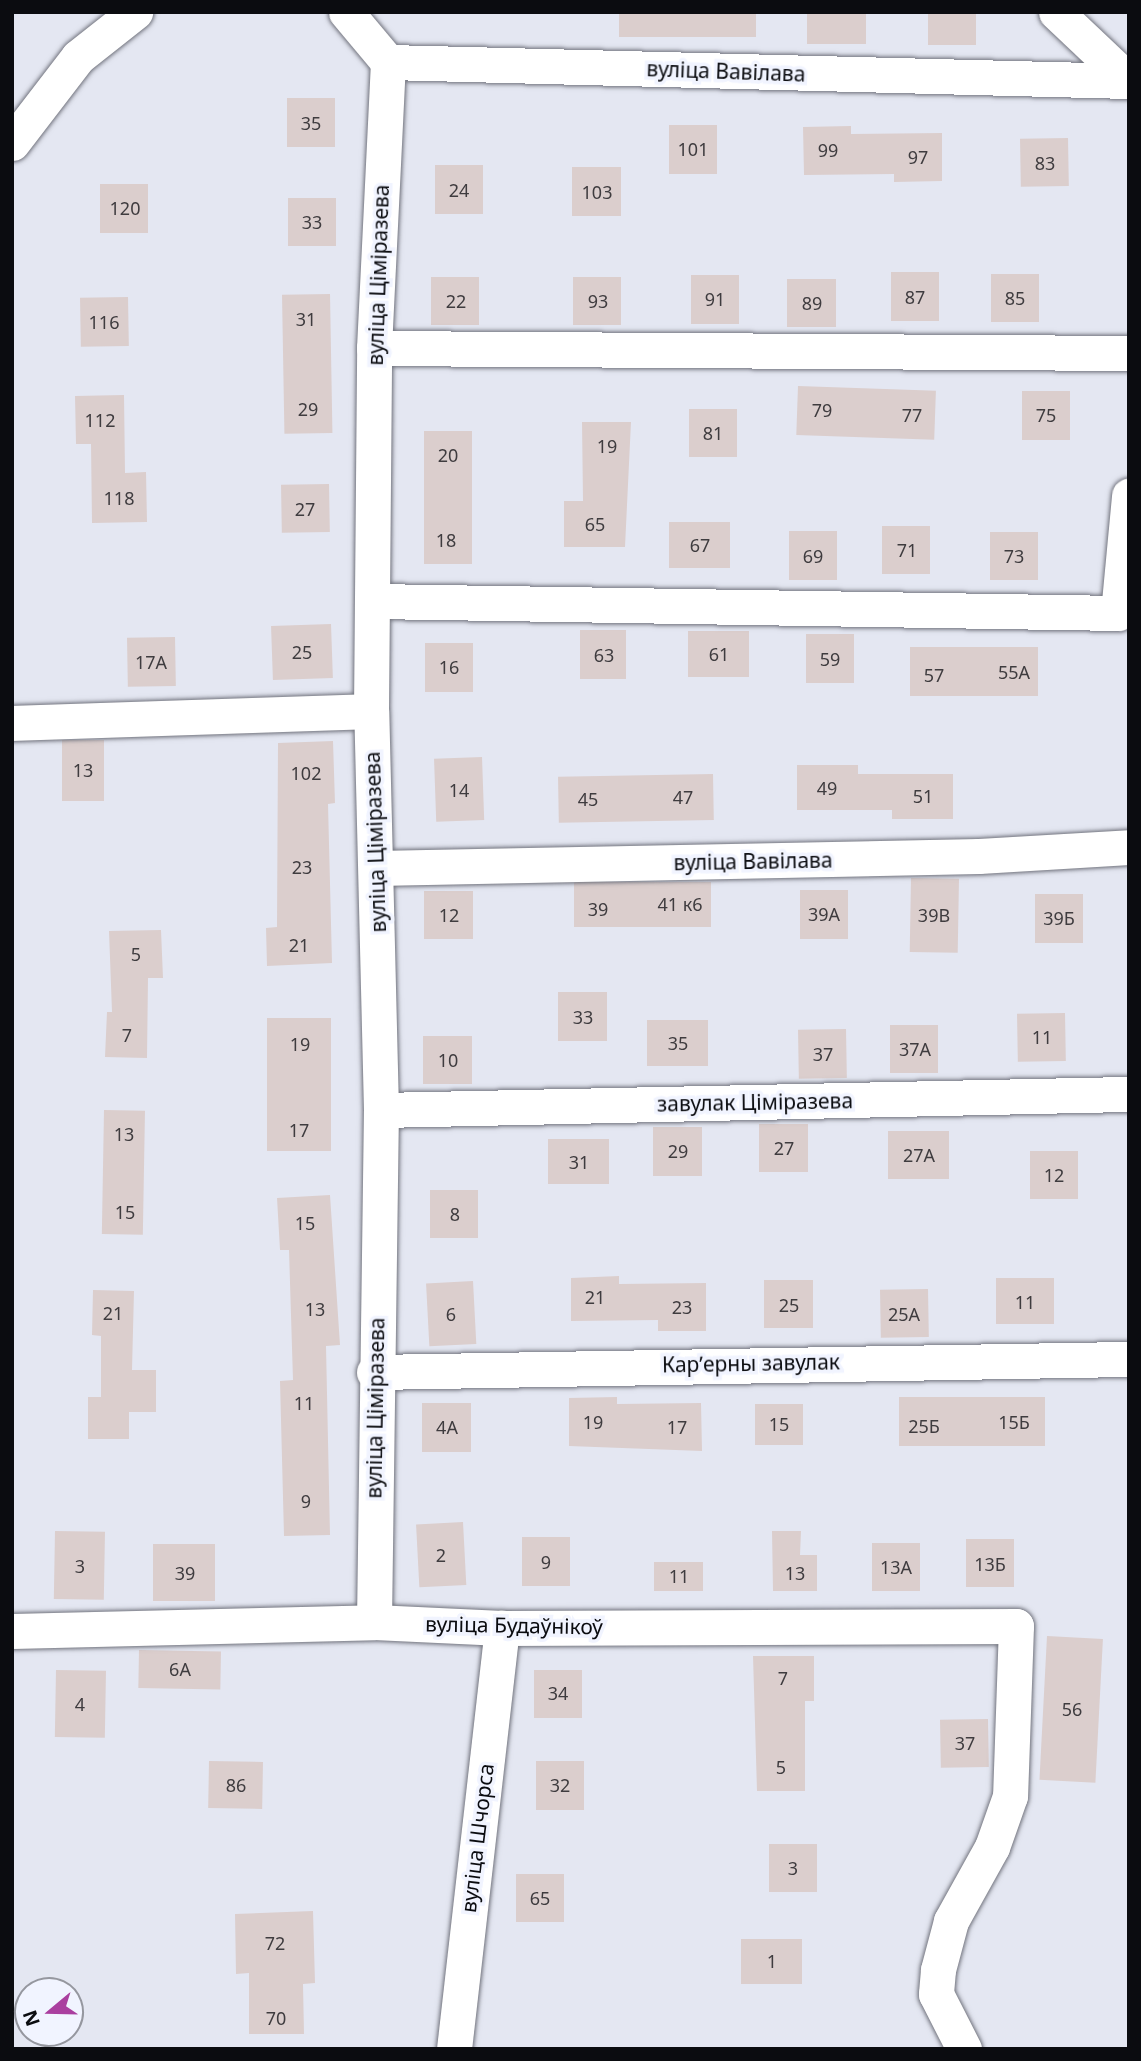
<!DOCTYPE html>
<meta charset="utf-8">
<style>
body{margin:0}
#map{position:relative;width:1141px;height:2061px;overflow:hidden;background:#e4e7f2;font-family:"Noto Sans",sans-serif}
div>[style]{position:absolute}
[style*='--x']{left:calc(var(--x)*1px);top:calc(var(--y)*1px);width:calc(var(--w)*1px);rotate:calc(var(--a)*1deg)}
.building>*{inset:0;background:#dbcecd;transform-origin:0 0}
.roads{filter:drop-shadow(0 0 2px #72747e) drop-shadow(0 0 2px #72747e)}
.minor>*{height:35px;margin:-17.5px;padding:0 17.5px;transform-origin:17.5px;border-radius:17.5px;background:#fff}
span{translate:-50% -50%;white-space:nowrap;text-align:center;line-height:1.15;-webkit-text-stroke:7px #f1f4ff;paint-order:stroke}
.number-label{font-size:18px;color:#3f3c3f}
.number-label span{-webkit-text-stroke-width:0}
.street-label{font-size:21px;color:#0b0c10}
.frame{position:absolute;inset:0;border:14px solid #0b0c10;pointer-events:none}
.north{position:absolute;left:14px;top:1977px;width:70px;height:70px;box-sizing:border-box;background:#f1f4ff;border:2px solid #95979f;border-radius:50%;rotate:251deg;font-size:19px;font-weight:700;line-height:28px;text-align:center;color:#0b0c10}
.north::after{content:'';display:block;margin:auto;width:24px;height:32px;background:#aa3f9f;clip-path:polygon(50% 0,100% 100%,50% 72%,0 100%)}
</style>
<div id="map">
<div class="building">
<div style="left:619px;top:12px;width:137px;height:25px"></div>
<div style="left:807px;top:12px;width:59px;height:32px"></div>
<div style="left:928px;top:12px;width:48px;height:33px"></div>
<div style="left:335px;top:98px;width:49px;height:48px;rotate:90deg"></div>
<div style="left:669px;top:125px;width:48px;height:49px"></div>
<div style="clip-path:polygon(851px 126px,851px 134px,942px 133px,942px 181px,894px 182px,894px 174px,804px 175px,803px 127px)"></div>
<div style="left:1068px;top:138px;width:48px;height:48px;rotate:89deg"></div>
<div style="left:483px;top:165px;width:49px;height:48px;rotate:90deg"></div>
<div style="left:621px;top:167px;width:49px;height:49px;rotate:90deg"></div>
<div style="left:100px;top:184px;width:48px;height:49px"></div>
<div style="left:336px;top:198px;width:48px;height:48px;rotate:90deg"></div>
<div style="left:939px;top:272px;width:49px;height:48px;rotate:90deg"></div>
<div style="left:991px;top:274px;width:48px;height:48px"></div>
<div style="left:691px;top:275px;width:48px;height:49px"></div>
<div style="left:431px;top:277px;width:48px;height:48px"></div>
<div style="left:573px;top:277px;width:48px;height:48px"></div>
<div style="left:787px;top:279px;width:49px;height:48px"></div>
<div style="left:330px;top:294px;width:139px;height:48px;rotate:89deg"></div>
<div style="left:128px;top:297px;width:49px;height:48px;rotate:89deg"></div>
<div style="left:798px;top:386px;width:138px;height:49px;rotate:2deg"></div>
<div style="left:1022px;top:391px;width:48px;height:49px"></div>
<div style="clip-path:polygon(124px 395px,125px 473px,146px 472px,147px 522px,92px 523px,91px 444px,76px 444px,75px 396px)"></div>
<div style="left:689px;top:409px;width:48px;height:48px"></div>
<div style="clip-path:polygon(582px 422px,631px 422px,625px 547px,564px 547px,564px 501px,583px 501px)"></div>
<div style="left:424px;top:431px;width:48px;height:133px"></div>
<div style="left:329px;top:484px;width:48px;height:48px;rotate:89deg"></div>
<div style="left:669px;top:522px;width:61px;height:46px"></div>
<div style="left:882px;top:526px;width:48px;height:48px"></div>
<div style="left:837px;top:531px;width:49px;height:48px;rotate:90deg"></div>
<div style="left:990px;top:532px;width:48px;height:48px"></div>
<div style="left:331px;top:624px;width:54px;height:60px;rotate:88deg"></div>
<div style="left:626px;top:630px;width:49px;height:46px;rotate:90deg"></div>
<div style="left:688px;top:631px;width:61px;height:46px"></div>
<div style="left:854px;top:634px;width:49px;height:48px;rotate:90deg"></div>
<div style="left:175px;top:637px;width:49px;height:48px;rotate:89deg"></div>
<div style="left:425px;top:643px;width:48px;height:49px"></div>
<div style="left:1038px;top:647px;width:49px;height:128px;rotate:90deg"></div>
<div style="left:104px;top:740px;width:61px;height:42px;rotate:90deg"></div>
<div style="clip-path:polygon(333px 741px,335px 803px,328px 804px,332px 963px,267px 966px,266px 928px,277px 927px,278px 743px)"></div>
<div style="left:482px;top:757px;width:63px;height:48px;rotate:88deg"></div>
<div style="clip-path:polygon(797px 765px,858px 765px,858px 774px,953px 774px,953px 819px,892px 819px,892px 810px,797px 810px)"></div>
<div style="left:713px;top:774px;width:46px;height:155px;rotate:89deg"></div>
<div style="left:911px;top:878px;width:48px;height:74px;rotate:1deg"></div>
<div style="left:711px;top:882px;width:45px;height:137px;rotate:90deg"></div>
<div style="left:800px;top:890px;width:48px;height:49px"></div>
<div style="left:424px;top:891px;width:49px;height:48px"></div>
<div style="left:1035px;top:894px;width:48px;height:49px"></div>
<div style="clip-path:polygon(161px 930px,163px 978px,148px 978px,147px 1058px,105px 1057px,107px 1012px,112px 1012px,109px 931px)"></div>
<div style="left:607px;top:992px;width:49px;height:49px;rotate:90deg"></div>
<div style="left:1065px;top:1013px;width:48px;height:48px;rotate:89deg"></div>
<div style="left:331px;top:1018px;width:133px;height:64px;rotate:90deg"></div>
<div style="left:647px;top:1020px;width:61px;height:46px"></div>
<div style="left:890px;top:1025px;width:48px;height:48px"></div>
<div style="left:846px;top:1029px;width:49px;height:48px;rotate:89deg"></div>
<div style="left:423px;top:1036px;width:49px;height:48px"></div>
<div style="left:104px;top:1110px;width:41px;height:124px;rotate:1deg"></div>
<div style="left:759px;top:1124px;width:49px;height:48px"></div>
<div style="left:653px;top:1127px;width:49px;height:49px"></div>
<div style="left:888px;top:1131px;width:61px;height:48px"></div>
<div style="left:548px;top:1139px;width:61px;height:45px"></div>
<div style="left:1030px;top:1151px;width:48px;height:48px"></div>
<div style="left:430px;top:1190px;width:48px;height:48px"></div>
<div style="clip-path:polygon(330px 1195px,340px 1345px,326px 1346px,330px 1535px,284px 1536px,280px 1381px,293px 1380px,289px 1250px,280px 1250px,277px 1198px)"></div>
<div style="clip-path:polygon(619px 1276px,619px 1284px,706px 1283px,706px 1331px,658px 1331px,658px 1320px,571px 1321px,571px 1278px)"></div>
<div style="left:1054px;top:1278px;width:46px;height:58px;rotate:90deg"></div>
<div style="left:813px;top:1280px;width:48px;height:49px;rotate:90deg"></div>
<div style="left:473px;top:1281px;width:63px;height:47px;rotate:87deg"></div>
<div style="left:928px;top:1289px;width:48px;height:48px;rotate:89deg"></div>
<div style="clip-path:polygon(93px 1290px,134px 1291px,132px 1370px,156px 1370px,156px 1412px,129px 1412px,129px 1439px,88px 1439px,88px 1397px,101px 1397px,101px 1336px,92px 1335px)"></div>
<div style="clip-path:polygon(617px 1397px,617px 1404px,701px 1403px,702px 1451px,569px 1446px,569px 1398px)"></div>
<div style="left:1045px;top:1397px;width:49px;height:146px;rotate:90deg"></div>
<div style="left:422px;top:1403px;width:49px;height:49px"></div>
<div style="left:755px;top:1404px;width:48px;height:41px"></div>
<div style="left:463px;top:1522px;width:63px;height:47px;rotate:87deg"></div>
<div style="left:55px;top:1531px;width:50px;height:68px;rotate:1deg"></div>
<div style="clip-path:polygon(772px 1531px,801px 1531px,800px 1555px,817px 1555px,817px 1591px,773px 1591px)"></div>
<div style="left:570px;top:1537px;width:49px;height:48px;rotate:90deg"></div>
<div style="left:1014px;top:1539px;width:48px;height:48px;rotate:90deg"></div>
<div style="left:872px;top:1543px;width:48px;height:48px"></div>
<div style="left:153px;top:1544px;width:62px;height:57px"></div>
<div style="left:654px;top:1562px;width:49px;height:29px"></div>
<div style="left:1047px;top:1636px;width:56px;height:144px;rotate:3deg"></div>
<div style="left:139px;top:1650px;width:82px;height:38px;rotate:1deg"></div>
<div style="clip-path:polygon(753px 1656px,814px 1656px,814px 1701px,805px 1701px,805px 1791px,757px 1791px)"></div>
<div style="left:56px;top:1670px;width:50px;height:67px;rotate:1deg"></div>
<div style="left:534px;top:1670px;width:48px;height:48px"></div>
<div style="left:988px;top:1719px;width:48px;height:48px;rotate:89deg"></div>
<div style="left:209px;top:1761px;width:54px;height:47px;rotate:1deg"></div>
<div style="left:536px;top:1761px;width:48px;height:49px"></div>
<div style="left:769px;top:1844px;width:48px;height:48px"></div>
<div style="left:516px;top:1874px;width:48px;height:48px"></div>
<div style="clip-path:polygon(313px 1911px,315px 1983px,303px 1984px,304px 2034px,249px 2034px,249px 1973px,236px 1974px,235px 1914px)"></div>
<div style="left:741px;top:1939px;width:61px;height:45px"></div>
</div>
<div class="roads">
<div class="minor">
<div style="--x:346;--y:12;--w:65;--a:50"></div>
<div style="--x:388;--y:62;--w:741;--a:1.47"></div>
<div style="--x:1056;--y:12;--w:100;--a:43.4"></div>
<div style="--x:12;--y:143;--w:108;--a:-52.5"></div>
<div style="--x:78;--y:57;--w:73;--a:-38.3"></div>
<div style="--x:374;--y:348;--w:755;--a:0.38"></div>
<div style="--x:373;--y:601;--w:745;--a:0.92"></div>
<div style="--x:1118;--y:613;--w:118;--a:-84.6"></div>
<div style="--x:12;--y:723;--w:359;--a:-1.9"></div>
<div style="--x:376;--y:868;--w:603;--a:-1.14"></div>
<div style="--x:979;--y:856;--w:150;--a:-3.4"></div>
<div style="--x:381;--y:1110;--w:748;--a:-1.23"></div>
<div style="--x:374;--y:1372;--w:755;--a:-0.99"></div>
<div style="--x:374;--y:1622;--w:512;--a:-89.22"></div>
<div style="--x:381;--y:1110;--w:399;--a:-91.4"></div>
<div style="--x:371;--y:711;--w:363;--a:-89.5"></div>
<div style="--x:374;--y:348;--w:286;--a:-87.2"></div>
<div style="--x:12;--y:1631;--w:362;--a:-1.4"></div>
<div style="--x:374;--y:1622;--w:128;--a:2.7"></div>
<div style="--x:502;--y:1628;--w:514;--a:-0.22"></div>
<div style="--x:1016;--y:1626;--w:170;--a:92"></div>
<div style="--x:1010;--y:1796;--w:54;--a:109.4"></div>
<div style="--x:992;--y:1847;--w:85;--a:119"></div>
<div style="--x:951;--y:1921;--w:51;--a:104.9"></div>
<div style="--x:938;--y:1970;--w:24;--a:95"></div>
<div style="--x:936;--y:1994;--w:62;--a:63"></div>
<div style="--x:454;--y:2049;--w:424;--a:-83.5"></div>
</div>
</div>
<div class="number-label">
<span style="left:311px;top:123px">35</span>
<span style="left:693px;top:149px">101</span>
<span style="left:828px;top:150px">99</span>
<span style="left:918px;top:157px">97</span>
<span style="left:1045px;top:163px">83</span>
<span style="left:459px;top:190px">24</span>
<span style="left:597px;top:192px">103</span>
<span style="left:125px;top:208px">120</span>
<span style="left:312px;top:222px">33</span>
<span style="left:915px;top:297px">87</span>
<span style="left:1015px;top:298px">85</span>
<span style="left:715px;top:299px">91</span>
<span style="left:456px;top:301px">22</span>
<span style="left:598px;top:301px">93</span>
<span style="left:812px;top:303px">89</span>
<span style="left:306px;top:319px">31</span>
<span style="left:104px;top:322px">116</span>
<span style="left:308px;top:409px">29</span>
<span style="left:822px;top:410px">79</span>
<span style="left:912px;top:415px">77</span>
<span style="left:1046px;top:415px">75</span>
<span style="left:100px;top:420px">112</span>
<span style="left:713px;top:433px">81</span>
<span style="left:607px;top:446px">19</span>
<span style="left:448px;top:455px">20</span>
<span style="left:119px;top:498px">118</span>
<span style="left:305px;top:509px">27</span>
<span style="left:595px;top:524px">65</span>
<span style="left:446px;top:540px">18</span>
<span style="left:700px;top:545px">67</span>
<span style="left:907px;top:550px">71</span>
<span style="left:813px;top:556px">69</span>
<span style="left:1014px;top:556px">73</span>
<span style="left:302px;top:652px">25</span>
<span style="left:719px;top:654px">61</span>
<span style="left:604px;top:655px">63</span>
<span style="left:830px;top:659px">59</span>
<span style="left:151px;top:662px">17А</span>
<span style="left:449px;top:667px">16</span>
<span style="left:1014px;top:672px">55А</span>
<span style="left:934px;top:675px">57</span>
<span style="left:83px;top:770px">13</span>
<span style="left:306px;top:773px">102</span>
<span style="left:827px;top:788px">49</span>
<span style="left:459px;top:790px">14</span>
<span style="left:923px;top:796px">51</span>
<span style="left:683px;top:797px">47</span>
<span style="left:588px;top:799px">45</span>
<span style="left:302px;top:867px">23</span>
<span style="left:680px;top:904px">41 к6</span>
<span style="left:598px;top:909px">39</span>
<span style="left:824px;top:914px">39А</span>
<span style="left:449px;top:915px">12</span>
<span style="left:934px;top:915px">39В</span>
<span style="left:1059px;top:918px">39Б</span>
<span style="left:299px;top:945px">21</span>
<span style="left:136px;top:954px">5</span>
<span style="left:583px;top:1017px">33</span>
<span style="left:127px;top:1035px">7</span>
<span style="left:1042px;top:1037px">11</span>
<span style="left:678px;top:1043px">35</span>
<span style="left:300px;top:1044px">19</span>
<span style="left:915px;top:1049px">37А</span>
<span style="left:823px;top:1054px">37</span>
<span style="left:448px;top:1060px">10</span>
<span style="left:299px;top:1130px">17</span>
<span style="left:124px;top:1134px">13</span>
<span style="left:784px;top:1148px">27</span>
<span style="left:678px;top:1151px">29</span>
<span style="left:919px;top:1155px">27А</span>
<span style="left:579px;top:1162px">31</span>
<span style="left:1054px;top:1175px">12</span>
<span style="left:125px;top:1212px">15</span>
<span style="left:455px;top:1214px">8</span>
<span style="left:305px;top:1223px">15</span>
<span style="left:595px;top:1297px">21</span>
<span style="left:1025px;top:1302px">11</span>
<span style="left:789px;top:1305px">25</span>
<span style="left:682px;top:1307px">23</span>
<span style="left:315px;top:1309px">13</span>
<span style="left:113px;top:1313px">21</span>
<span style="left:451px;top:1314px">6</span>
<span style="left:904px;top:1314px">25А</span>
<span style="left:304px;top:1403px">11</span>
<span style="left:593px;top:1422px">19</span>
<span style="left:1014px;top:1422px">15Б</span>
<span style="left:779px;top:1424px">15</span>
<span style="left:924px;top:1426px">25Б</span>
<span style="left:447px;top:1427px">4А</span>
<span style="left:677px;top:1427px">17</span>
<span style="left:306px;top:1501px">9</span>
<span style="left:441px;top:1555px">2</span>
<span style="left:546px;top:1562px">9</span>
<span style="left:990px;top:1564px">13Б</span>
<span style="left:80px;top:1566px">3</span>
<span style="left:896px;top:1567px">13А</span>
<span style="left:185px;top:1573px">39</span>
<span style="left:795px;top:1573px">13</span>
<span style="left:679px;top:1576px">11</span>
<span style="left:180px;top:1669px">6А</span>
<span style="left:783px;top:1678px">7</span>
<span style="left:558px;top:1693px">34</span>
<span style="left:80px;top:1704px">4</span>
<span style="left:1072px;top:1709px">56</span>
<span style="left:965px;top:1743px">37</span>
<span style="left:781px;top:1767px">5</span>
<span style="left:236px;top:1785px">86</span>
<span style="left:560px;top:1785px">32</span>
<span style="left:793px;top:1868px">3</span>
<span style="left:540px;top:1898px">65</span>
<span style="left:275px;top:1943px">72</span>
<span style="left:772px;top:1961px">1</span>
<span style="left:276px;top:2018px">70</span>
</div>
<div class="street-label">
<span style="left:726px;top:71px;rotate:2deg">вуліца Вавілава</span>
<span style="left:378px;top:275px;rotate:-88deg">вуліца Ціміразева</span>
<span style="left:375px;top:842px;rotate:-92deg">вуліца Ціміразева</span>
<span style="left:753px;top:861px;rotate:-1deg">вуліца Вавілава</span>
<span style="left:755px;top:1102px;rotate:-1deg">завулак Ціміразева</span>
<span style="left:751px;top:1363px;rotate:-1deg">Карʼерны завулак</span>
<span style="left:375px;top:1408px;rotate:-89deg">вуліца Ціміразева</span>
<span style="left:514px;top:1625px;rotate:1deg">вуліца Будаўнікоў</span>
<span style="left:477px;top:1838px;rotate:-83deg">вуліца Шчорса</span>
</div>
<div class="frame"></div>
<div class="north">N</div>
</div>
